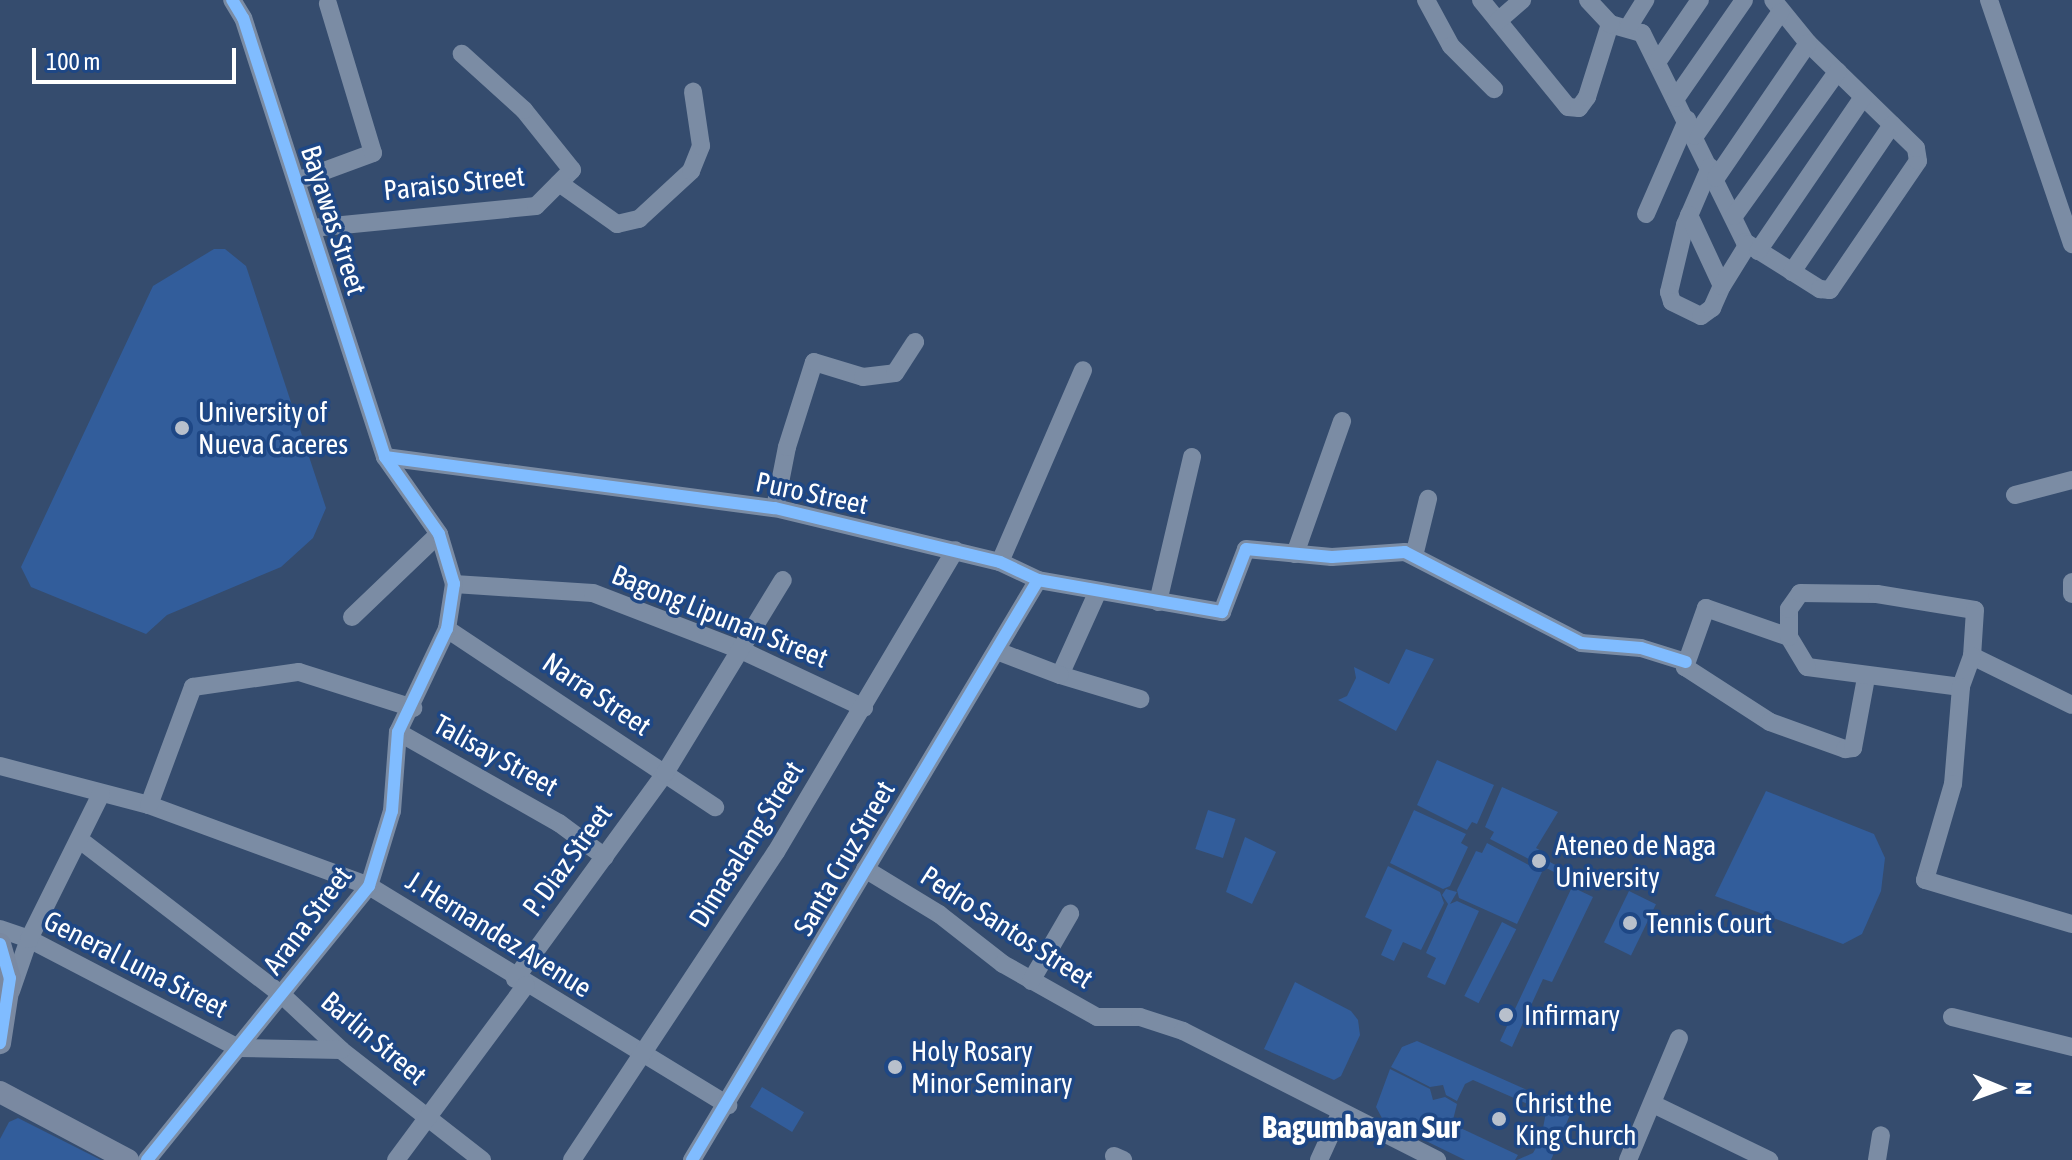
<!DOCTYPE html>
<style>
body{margin:0}
#map{position:relative;width:2072px;height:1160px;overflow:hidden;background:#354c6e;font-family:"Asap Condensed",sans-serif}
div>[style]{position:absolute}
[style*='--x']{left:calc(var(--x)*1px);top:calc(var(--y)*1px);width:calc(var(--w)*1px);rotate:calc(var(--a)*1deg)}
.green>*{inset:0;background:#325d9b;transform-origin:0 0}
.minor>*{height:18px;margin:-9px;padding:0 9px;transform-origin:9px;border-radius:9px;background:#7b8ca4}
.major>*{height:22px;margin:-11px;padding:0 11px;transform-origin:11px;border-radius:11px;background:#7a89a1}
.cycleway>*{height:12px;margin:-6px;padding:0 6px;transform-origin:6px;border-radius:6px;background:#80bcff}
.dots>*{width:22px;height:22px;translate:-50% -50%;box-sizing:border-box;border:4px solid #1e4785;border-radius:50%}
span{translate:-50% -50%;white-space:nowrap;text-align:center;line-height:1.15;-webkit-text-stroke:7px #1e4785;paint-order:stroke}
.street-label{font-size:28px;color:#fff}
.poi-label{font-size:28px;color:#fff}
.left{translate:0 -50%;text-align:left}
.quarter-label{font-size:32px;color:#fff;font-weight:700}
.north{position:absolute;left:1960px;top:1048px;width:80px;height:80px;-webkit-text-stroke:6px #1e4785;paint-order:stroke;rotate:91deg;font-size:22px;font-weight:700;line-height:32px;text-align:center;color:#fff}
.north::after{content:'';display:block;margin:auto;width:28px;height:36px;background:#fff;clip-path:polygon(50% 0,100% 100%,50% 72%,0 100%)}
.scale{position:absolute;left:32px;top:48px;width:204px;height:36px;box-sizing:border-box;border:4px solid #fff;border-top:0;padding-left:10px;font-size:24px;line-height:28px;white-space:nowrap;color:#fff;-webkit-text-stroke:6px #1e4785;paint-order:stroke}
</style>
<div id="map">
<div class="green">
<div style="clip-path:polygon(214px 249px,225px 249px,246px 266px,326px 508px,313px 538px,281px 567px,167px 615px,146px 634px,31px 587px,21px 567px,153px 286px)"></div>
<div style="clip-path:polygon(1406px 649px,1434px 659px,1396px 731px,1338px 700px,1347px 696px,1356px 678px,1354px 667px,1389px 684px)"></div>
<div style="clip-path:polygon(1437px 760px,1494px 785px,1477px 824px,1472px 822px,1467px 830px,1417px 805px)"></div>
<div style="clip-path:polygon(1502px 787px,1558px 812px,1536px 848px,1547px 854px,1546px 860px,1586px 881px,1583px 887px,1490px 839px,1494px 832px,1485px 827px)"></div>
<div style="clip-path:polygon(1766px 791px,1874px 834px,1885px 858px,1881px 891px,1862px 934px,1843px 944px,1715px 896px)"></div>
<div style="left:1208px;top:810px;width:29px;height:41px;rotate:18deg"></div>
<div style="clip-path:polygon(1414px 810px,1466px 834px,1461px 843px,1468px 847px,1450px 886px,1443px 889px,1390px 863px)"></div>
<div style="clip-path:polygon(1245px 837px,1276px 852px,1252px 904px,1226px 892px)"></div>
<div style="clip-path:polygon(1487px 843px,1542px 872px,1517px 924px,1459px 898px,1457px 890px,1476px 851px,1482px 853px)"></div>
<div style="clip-path:polygon(1388px 866px,1440px 892px,1444px 903px,1421px 950px,1403px 942px,1394px 961px,1381px 955px,1392px 930px,1365px 917px)"></div>
<div style="clip-path:polygon(1572px 887px,1593px 897px,1552px 982px,1543px 979px,1512px 1047px,1500px 1041px)"></div>
<div style="clip-path:polygon(1446px 889px,1457px 892px,1450px 904px,1457px 901px,1479px 911px,1445px 985px,1427px 977px,1436px 958px,1426px 953px,1448px 904px,1442px 895px)"></div>
<div style="left:1629px;top:891px;width:30px;height:57px;rotate:26deg"></div>
<div style="left:1502px;top:922px;width:16px;height:83px;rotate:27deg"></div>
<div style="clip-path:polygon(1295px 982px,1351px 1011px,1358px 1020px,1360px 1035px,1341px 1076px,1334px 1080px,1264px 1049px)"></div>
<div style="clip-path:polygon(1417px 1041px,1572px 1110px,1551px 1160px,1517px 1160px,1533px 1153px,1541px 1139px,1546px 1112px,1473px 1080px,1465px 1084px,1457px 1101px,1446px 1095px,1443px 1085px,1430px 1087px,1391px 1067px,1402px 1047px)"></div>
<div style="clip-path:polygon(1390px 1069px,1430px 1089px,1433px 1100px,1445px 1097px,1457px 1104px,1452px 1124px,1518px 1155px,1515px 1160px,1465px 1160px,1383px 1120px,1376px 1107px)"></div>
<div style="left:762px;top:1087px;width:49px;height:23px;rotate:31deg"></div>
<div style="clip-path:polygon(18px 1118px,101px 1160px,0 1160px,0 1139px,9px 1122px)"></div>
</div>
<div class="minor">
<div style="--x:1426;--y:0;--w:52;--a:61.5"></div>
<div style="--x:1451;--y:46;--w:61;--a:45"></div>
<div style="--x:1481;--y:0;--w:138;--a:50.9"></div>
<div style="--x:1568;--y:107;--w:11;--a:5"></div>
<div style="--x:1579;--y:108;--w:14;--a:-54"></div>
<div style="--x:1587;--y:97;--w:77;--a:-72.5"></div>
<div style="--x:1610;--y:24;--w:33;--a:16"></div>
<div style="--x:1642;--y:33;--w:233;--a:63.8"></div>
<div style="--x:1745;--y:242;--w:89;--a:32.1"></div>
<div style="--x:1820;--y:289;--w:10;--a:6"></div>
<div style="--x:1830;--y:290;--w:156;--a:-55.7"></div>
<div style="--x:1918;--y:161;--w:13;--a:-99"></div>
<div style="--x:1916;--y:148;--w:151;--a:-135.8"></div>
<div style="--x:1808;--y:43;--w:55;--a:-129.1"></div>
<div style="--x:1588;--y:0;--w:33;--a:47"></div>
<div style="--x:1989;--y:0;--w:258;--a:71.2"></div>
<div style="--x:1498;--y:21;--w:32;--a:-41"></div>
<div style="--x:1629;--y:26;--w:31;--a:-58"></div>
<div style="--x:1658;--y:61;--w:74;--a:-55.5"></div>
<div style="--x:1676;--y:98;--w:119;--a:-55.2"></div>
<div style="--x:1695;--y:136;--w:150;--a:-55.4"></div>
<div style="--x:1710;--y:167;--w:63;--a:113.3"></div>
<div style="--x:1685;--y:225;--w:69;--a:103.4"></div>
<div style="--x:1669;--y:292;--w:10;--a:73"></div>
<div style="--x:1672;--y:302;--w:32;--a:26"></div>
<div style="--x:1701;--y:316;--w:14;--a:-36"></div>
<div style="--x:1712;--y:308;--w:24;--a:-66"></div>
<div style="--x:1716;--y:178;--w:163;--a:-55.7"></div>
<div style="--x:297;--y:181;--w:81;--a:-20.2"></div>
<div style="--x:373;--y:153;--w:156;--a:-106.8"></div>
<div style="--x:559;--y:183;--w:71;--a:35.3"></div>
<div style="--x:617;--y:224;--w:23;--a:-13"></div>
<div style="--x:639;--y:219;--w:71;--a:-42.7"></div>
<div style="--x:691;--y:171;--w:27;--a:-68"></div>
<div style="--x:701;--y:146;--w:55;--a:-98.4"></div>
<div style="--x:1646;--y:214;--w:103;--a:-66.4"></div>
<div style="--x:1689;--y:215;--w:78;--a:65.1"></div>
<div style="--x:1722;--y:286;--w:49;--a:-58.2"></div>
<div style="--x:1734;--y:216;--w:178;--a:-54.4"></div>
<div style="--x:312;--y:228;--w:225;--a:-5.6"></div>
<div style="--x:536;--y:206;--w:51;--a:-45"></div>
<div style="--x:572;--y:170;--w:77;--a:-128.7"></div>
<div style="--x:524;--y:110;--w:84;--a:-137.9"></div>
<div style="--x:1758;--y:251;--w:186;--a:-55.7"></div>
<div style="--x:1792;--y:272;--w:178;--a:-55.8"></div>
<div style="--x:385;--y:457;--w:393;--a:7.5"></div>
<div style="--x:775;--y:508;--w:231;--a:13.5"></div>
<div style="--x:1000;--y:562;--w:42;--a:25.3"></div>
<div style="--x:1038;--y:580;--w:187;--a:9.9"></div>
<div style="--x:1222;--y:612;--w:67;--a:-69.1"></div>
<div style="--x:1246;--y:549;--w:86;--a:5.3"></div>
<div style="--x:1332;--y:557;--w:73;--a:-3.9"></div>
<div style="--x:1405;--y:552;--w:198;--a:27.3"></div>
<div style="--x:1581;--y:643;--w:60;--a:4.8"></div>
<div style="--x:1641;--y:648;--w:47;--a:17.3"></div>
<div style="--x:2015;--y:495;--w:59;--a:-14.7"></div>
<div style="--x:775;--y:508;--w:62;--a:-78.9"></div>
<div style="--x:787;--y:447;--w:89;--a:-72.4"></div>
<div style="--x:814;--y:362;--w:51;--a:17"></div>
<div style="--x:863;--y:377;--w:32;--a:-7"></div>
<div style="--x:895;--y:373;--w:37;--a:-57"></div>
<div style="--x:1295;--y:554;--w:141;--a:-70.5"></div>
<div style="--x:1414;--y:556;--w:59;--a:-76.2"></div>
<div style="--x:1000;--y:562;--w:209;--a:-66.6"></div>
<div style="--x:2072;--y:582;--w:12;--a:90"></div>
<div style="--x:454;--y:584;--w:139;--a:3.7"></div>
<div style="--x:593;--y:593;--w:159;--a:21.1"></div>
<div style="--x:741;--y:650;--w:136;--a:25.2"></div>
<div style="--x:1098;--y:591;--w:92;--a:114.3"></div>
<div style="--x:1060;--y:675;--w:84;--a:16.7"></div>
<div style="--x:1158;--y:602;--w:149;--a:-76.8"></div>
<div style="--x:352;--y:617;--w:120;--a:-43.7"></div>
<div style="--x:447;--y:629;--w:322;--a:33.6"></div>
<div style="--x:1789;--y:637;--w:88;--a:-160.7"></div>
<div style="--x:1706;--y:608;--w:63;--a:109.6"></div>
<div style="--x:1685;--y:667;--w:101;--a:32.9"></div>
<div style="--x:1770;--y:722;--w:80;--a:19.8"></div>
<div style="--x:1845;--y:749;--w:8;--a:-7"></div>
<div style="--x:1853;--y:748;--w:71;--a:-79.5"></div>
<div style="--x:997;--y:651;--w:67;--a:20.9"></div>
<div style="--x:1972;--y:656;--w:111;--a:26.1"></div>
<div style="--x:1961;--y:687;--w:155;--a:-172.6"></div>
<div style="--x:1807;--y:667;--w:35;--a:-121"></div>
<div style="--x:1789;--y:637;--w:28;--a:-90"></div>
<div style="--x:1789;--y:609;--w:19;--a:-55"></div>
<div style="--x:1800;--y:593;--w:77;--a:0.7"></div>
<div style="--x:1877;--y:594;--w:99;--a:9.3"></div>
<div style="--x:1975;--y:610;--w:46;--a:93.7"></div>
<div style="--x:1972;--y:656;--w:33;--a:110"></div>
<div style="--x:1961;--y:687;--w:97;--a:94.7"></div>
<div style="--x:1953;--y:784;--w:100;--a:106.3"></div>
<div style="--x:1925;--y:880;--w:153;--a:16.7"></div>
<div style="--x:398;--y:732;--w:185;--a:29.5"></div>
<div style="--x:559;--y:823;--w:57;--a:36.5"></div>
<div style="--x:0;--y:766;--w:154;--a:14.7"></div>
<div style="--x:149;--y:805;--w:234;--a:20.2"></div>
<div style="--x:369;--y:886;--w:421;--a:31.4"></div>
<div style="--x:149;--y:805;--w:126;--a:-69.6"></div>
<div style="--x:193;--y:687;--w:107;--a:-8.1"></div>
<div style="--x:299;--y:672;--w:120;--a:17.5"></div>
<div style="--x:80;--y:840;--w:253;--a:37.5"></div>
<div style="--x:281;--y:994;--w:82;--a:43"></div>
<div style="--x:341;--y:1050;--w:179;--a:38"></div>
<div style="--x:865;--y:869;--w:87;--a:31.3"></div>
<div style="--x:939;--y:914;--w:81;--a:38"></div>
<div style="--x:1003;--y:964;--w:108;--a:29.4"></div>
<div style="--x:1097;--y:1017;--w:43;--a:0"></div>
<div style="--x:1140;--y:1017;--w:45;--a:18"></div>
<div style="--x:1183;--y:1031;--w:285;--a:26.9"></div>
<div style="--x:0;--y:929;--w:31;--a:19"></div>
<div style="--x:29;--y:939;--w:236;--a:27.5"></div>
<div style="--x:238;--y:1048;--w:103;--a:1.1"></div>
<div style="--x:515;--y:979;--w:255;--a:-53.9"></div>
<div style="--x:665;--y:773;--w:226;--a:-58.6"></div>
<div style="--x:1031;--y:981;--w:78;--a:-59.8"></div>
<div style="--x:11;--y:991;--w:55;--a:-70.9"></div>
<div style="--x:29;--y:939;--w:162;--a:-63.6"></div>
<div style="--x:1952;--y:1017;--w:124;--a:14"></div>
<div style="--x:1655;--y:1105;--w:127;--a:25.8"></div>
<div style="--x:1114;--y:1156;--w:10;--a:24"></div>
<div style="--x:147;--y:1160;--w:353;--a:-51"></div>
<div style="--x:369;--y:886;--w:78;--a:-73"></div>
<div style="--x:392;--y:811;--w:79;--a:-85.7"></div>
<div style="--x:398;--y:732;--w:114;--a:-64.6"></div>
<div style="--x:447;--y:629;--w:46;--a:-81.2"></div>
<div style="--x:454;--y:584;--w:52;--a:-106.7"></div>
<div style="--x:439;--y:534;--w:94;--a:-125"></div>
<div style="--x:385;--y:457;--w:461;--a:-107.9"></div>
<div style="--x:243;--y:18;--w:21;--a:-121"></div>
<div style="--x:396;--y:1160;--w:218;--a:-53.4"></div>
<div style="--x:572;--y:1160;--w:369;--a:-56.5"></div>
<div style="--x:776;--y:852;--w:351;--a:-59.3"></div>
<div style="--x:692;--y:1160;--w:675;--a:-59.18"></div>
<div style="--x:1319;--y:1160;--w:53;--a:-65.4"></div>
<div style="--x:1628;--y:1160;--w:132;--a:-67.3"></div>
<div style="--x:1877;--y:1160;--w:25;--a:-81"></div>
</div>
<div class="major">
<div style="--x:0;--y:944;--w:35;--a:74"></div>
<div style="--x:10;--y:978;--w:66;--a:98.7"></div>
<div style="--x:0;--y:1092;--w:145;--a:28"></div>
</div>
<div class="cycleway">
<div style="--x:385;--y:457;--w:393;--a:7.5"></div>
<div style="--x:775;--y:508;--w:231;--a:13.5"></div>
<div style="--x:1000;--y:562;--w:42;--a:25.3"></div>
<div style="--x:1038;--y:580;--w:187;--a:9.9"></div>
<div style="--x:1222;--y:612;--w:67;--a:-69.1"></div>
<div style="--x:1246;--y:549;--w:86;--a:5.3"></div>
<div style="--x:1332;--y:557;--w:73;--a:-3.9"></div>
<div style="--x:1405;--y:552;--w:198;--a:27.3"></div>
<div style="--x:1581;--y:643;--w:60;--a:4.8"></div>
<div style="--x:1641;--y:648;--w:47;--a:17.3"></div>
<div style="--x:0;--y:944;--w:35;--a:74"></div>
<div style="--x:10;--y:978;--w:66;--a:98.7"></div>
<div style="--x:147;--y:1160;--w:353;--a:-51"></div>
<div style="--x:369;--y:886;--w:78;--a:-73"></div>
<div style="--x:392;--y:811;--w:79;--a:-85.7"></div>
<div style="--x:398;--y:732;--w:114;--a:-64.6"></div>
<div style="--x:447;--y:629;--w:46;--a:-81.2"></div>
<div style="--x:454;--y:584;--w:52;--a:-106.7"></div>
<div style="--x:439;--y:534;--w:94;--a:-125"></div>
<div style="--x:385;--y:457;--w:461;--a:-107.9"></div>
<div style="--x:243;--y:18;--w:21;--a:-121"></div>
<div style="--x:692;--y:1160;--w:675;--a:-59.18"></div>
</div>
<div class="dots">
<div style="left:182px;top:428px;background:#b8c0cc"></div>
<div style="left:1539px;top:861px;background:#b8c0cc"></div>
<div style="left:1630px;top:923px;background:#b8c0cc"></div>
<div style="left:1506px;top:1015px;background:#b8c0cc"></div>
<div style="left:895px;top:1067px;background:#b8c0cc"></div>
<div style="left:1499px;top:1119px;background:#b8c0cc"></div>
</div>
<div class="street-label">
<span style="left:454px;top:183px;rotate:-6deg">Paraiso Street</span>
<span style="left:334px;top:220px;rotate:72deg">Bayawas Street</span>
<span style="left:812px;top:493px;rotate:12deg">Puro Street</span>
<span style="left:720px;top:616px;rotate:22deg">Bagong Lipunan Street</span>
<span style="left:597px;top:694px;rotate:34deg">Narra Street</span>
<span style="left:496px;top:755px;rotate:29deg">Talisay Street</span>
<span style="left:746px;top:844px;rotate:-58deg">Dimasalang Street</span>
<span style="left:844px;top:858px;rotate:-60deg">Santa Cruz Street</span>
<span style="left:567px;top:860px;rotate:-54deg">P. Diaz Street</span>
<span style="left:307px;top:920px;rotate:-53deg">Arana Street</span>
<span style="left:1007px;top:927px;rotate:33deg">Pedro Santos Street</span>
<span style="left:499px;top:934px;rotate:32deg">J. Hernandez Avenue</span>
<span style="left:136px;top:964px;rotate:27deg">General Luna Street</span>
<span style="left:374px;top:1038px;rotate:40deg">Barlin Street</span>
</div>
<div class="poi-label">
<span class="left" style="left:198px;top:428px">University of<br>Nueva Caceres</span>
<span class="left" style="left:1555px;top:861px">Ateneo de Naga<br>University</span>
<span class="left" style="left:1646px;top:923px">Tennis Court</span>
<span class="left" style="left:1524px;top:1015px">Infirmary</span>
<span class="left" style="left:911px;top:1067px">Holy Rosary<br>Minor Seminary</span>
<span class="left" style="left:1515px;top:1119px">Christ the<br>King Church</span>
</div>
<div class="quarter-label">
<span style="left:1361px;top:1127px">Bagumbayan Sur</span>
</div>
<div class="north">N</div>
<div class="scale">100 m</div>
</div>
